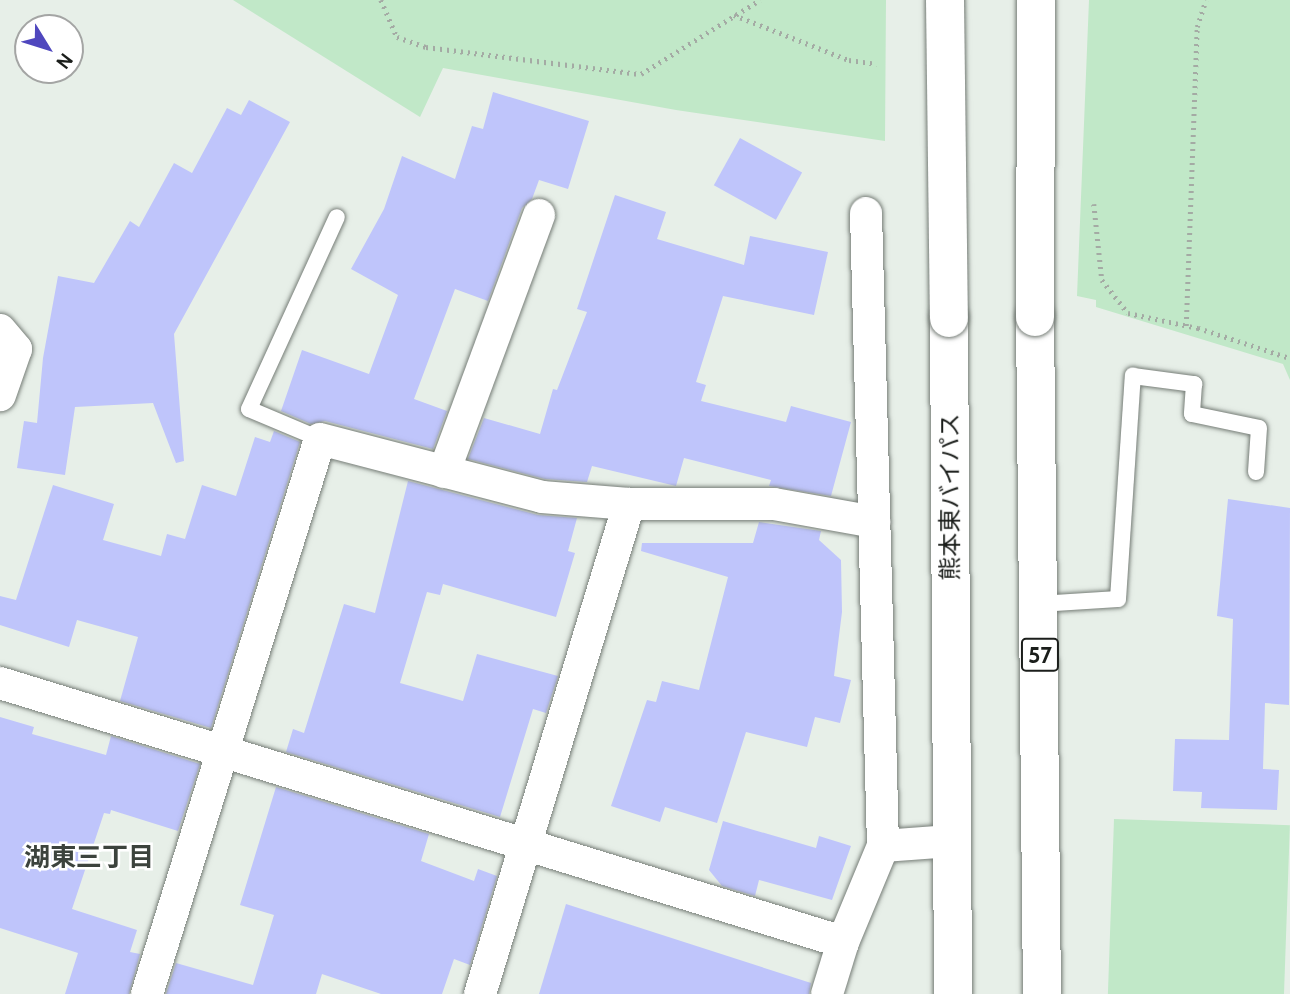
<!DOCTYPE html>
<meta charset="utf-8">
<style>
body{margin:0}
#map{position:relative;width:1290px;height:994px;overflow:hidden;background:#e7efe8;font-family:Cabin,"Noto Sans JP",sans-serif}
div>[style]{position:absolute}
[style*='--x']{left:calc(var(--x)*1px);top:calc(var(--y)*1px);width:calc(var(--w)*1px);rotate:calc(var(--a)*1deg)}
.green>*{inset:0;background:#c1e8c8;transform-origin:0 0}
.building>*{inset:0;background:#bfc5fb;transform-origin:0 0}
.path>*{height:4.5px;margin-top:-2.25px;transform-origin:0;background:repeating-linear-gradient(90deg,#a4aaa4 0 2px,transparent 0 7px)}
.roads{filter:drop-shadow(0 0 2px #767d77) drop-shadow(0 0 2px #767d77)}
.lane>*{height:16px;margin:-8px;padding:0 8px;transform-origin:8px;border-radius:8px;background:#fff}
.street>*{height:32px;margin:-16px;padding:0 16px;transform-origin:16px;border-radius:16px;background:#fff}
.highway>*{height:38px;margin:-19px;padding:0 19px;transform-origin:19px;border-radius:19px;background:#fff}
.bridges{filter:drop-shadow(0 0 2px #767d77) drop-shadow(0 0 2px #767d77)}
.highway-bridge>*{height:38px;margin:-19px;padding:0 19px;transform-origin:19px;border-radius:19px;background:#fff}
span{translate:-50% -50%;white-space:nowrap;text-align:center;line-height:1.15;-webkit-text-stroke:5px #fff;paint-order:stroke}
.shield-label span{padding:2px 5px;background:#fff;border:2px solid;border-radius:5px;-webkit-text-stroke-width:0}
.shield-label{font-size:23px;color:#1b1e1b;font-weight:700}
.street-label{font-size:24px;color:#1b1e1b}
.neighbourhood-label{font-size:26px;color:#3c433d;font-weight:700}
.north{position:absolute;left:14px;top:14px;width:70px;height:70px;box-sizing:border-box;background:#fff;border:2px solid #a4a5a4;border-radius:50%;rotate:128deg;font-size:19px;font-weight:700;line-height:28px;text-align:center;color:#1b1e1b}
.north::after{content:'';display:block;margin:auto;width:24px;height:32px;background:#4f47be;clip-path:polygon(50% 0,100% 100%,50% 72%,0 100%)}
</style>
<div id="map">
<div class="green">
<div style="clip-path:polygon(233px 0,886px 0,885px 141px,676px 110px,443px 68px,420px 117px)"></div>
<div style="clip-path:polygon(1089px 0,1290px 0,1290px 380px,1283px 364px,1096px 307px,1096px 300px,1077px 296px)"></div>
<div style="left:1114px;top:819px;width:176px;height:175px;rotate:2deg"></div>
</div>
<div class="building">
<div style="clip-path:polygon(493px 92px,589px 121px,568px 189px,539px 180px,532px 199px,522px 208px,488px 301px,455px 289px,414px 399px,447px 411px,433px 449px,325px 421px,311px 424px,281px 411px,302px 350px,369px 374px,398px 295px,351px 269px,384px 209px,402px 156px,455px 179px,472px 126px,483px 129px)"></div>
<div style="clip-path:polygon(249px 100px,290px 122px,174px 334px,184px 461px,176px 463px,153px 403px,75px 407px,65px 475px,17px 468px,24px 421px,37px 423px,43px 358px,58px 276px,94px 283px,130px 221px,139px 227px,174px 163px,192px 173px,227px 108px,241px 115px)"></div>
<div style="left:740px;top:138px;width:71px;height:54px;rotate:29deg"></div>
<div style="clip-path:polygon(615px 195px,666px 212px,657px 239px,744px 265px,750px 236px,828px 252px,814px 315px,723px 296px,696px 382px,706px 385px,701px 401px,786px 422px,791px 406px,851px 422px,831px 496px,769px 486px,771px 480px,684px 458px,676px 486px,592px 466px,587px 482px,545px 479px,468px 459px,484px 418px,540px 434px,553px 389px,557px 390px,587px 312px,577px 309px)"></div>
<div style="clip-path:polygon(274px 431px,300px 442px,211px 728px,120px 701px,138px 637px,77px 620px,69px 647px,0 625px,0 596px,16px 600px,53px 485px,114px 504px,103px 540px,161px 556px,167px 534px,185px 539px,202px 485px,236px 496px,255px 437px,270px 442px)"></div>
<div style="clip-path:polygon(408px 481px,538px 515px,577px 518px,568px 551px,575px 553px,556px 617px,443px 584px,440px 595px,427px 592px,400px 683px,463px 701px,477px 654px,558px 676px,546px 713px,533px 709px,500px 817px,286px 752px,293px 729px,304px 733px,344px 604px,375px 613px)"></div>
<div style="clip-path:polygon(1228px 499px,1290px 508px,1289px 705px,1265px 703px,1263px 769px,1279px 770px,1277px 810px,1201px 808px,1202px 792px,1173px 791px,1175px 739px,1229px 740px,1233px 619px,1217px 616px)"></div>
<div style="clip-path:polygon(759px 522px,821px 531px,819px 540px,841px 560px,842px 612px,834px 676px,851px 680px,840px 723px,815px 717px,807px 747px,746px 732px,717px 823px,665px 807px,660px 822px,611px 806px,647px 700px,656px 702px,662px 681px,699px 690px,728px 577px,641px 551px,642px 543px,753px 543px)"></div>
<div style="clip-path:polygon(0 717px,34px 727px,32px 734px,106px 755px,111px 736px,200px 764px,178px 831px,111px 810px,110px 814px,104px 813px,72px 909px,137px 930px,130px 952px,140px 954px,129px 994px,65px 994px,78px 953px,0 928px)"></div>
<div style="clip-path:polygon(276px 787px,429px 834px,421px 861px,474px 881px,478px 869px,497px 876px,470px 965px,454px 959px,442px 994px,381px 994px,322px 974px,316px 994px,166px 994px,176px 963px,253px 985px,274px 915px,240px 905px)"></div>
<div style="clip-path:polygon(723px 821px,816px 848px,819px 836px,851px 846px,832px 900px,759px 880px,755px 896px,722px 886px,709px 870px)"></div>
<div style="clip-path:polygon(566px 904px,811px 983px,809px 994px,539px 994px)"></div>
</div>
<div class="path">
<div style="--x:381;--y:0;--w:40;--a:66.6"></div>
<div style="--x:397;--y:37;--w:31;--a:19"></div>
<div style="--x:426;--y:47;--w:217;--a:7.2"></div>
<div style="--x:641;--y:74;--w:140;--a:-31.9"></div>
<div style="--x:734;--y:15;--w:123;--a:21.4"></div>
<div style="--x:849;--y:60;--w:28;--a:8"></div>
<div style="--x:1094;--y:204;--w:76;--a:84"></div>
<div style="--x:1102;--y:280;--w:42;--a:51.8"></div>
<div style="--x:1128;--y:313;--w:72;--a:12.1"></div>
<div style="--x:1198;--y:328;--w:97;--a:18.1"></div>
<div style="--x:1186;--y:326;--w:299;--a:-87.9"></div>
<div style="--x:1197;--y:27;--w:28;--a:-72"></div>
</div>
<div class="roads">
<div class="lane">
<div style="--x:320;--y:439;--w:77;--a:-157.1"></div>
<div style="--x:249;--y:409;--w:211;--a:-65.4"></div>
<div style="--x:1039;--y:604;--w:79;--a:-3.6"></div>
<div style="--x:1118;--y:599;--w:224;--a:-86.2"></div>
<div style="--x:1133;--y:376;--w:62;--a:7.5"></div>
<div style="--x:1194;--y:384;--w:30;--a:94"></div>
<div style="--x:1192;--y:414;--w:68;--a:11.8"></div>
<div style="--x:1259;--y:428;--w:44;--a:93.9"></div>
</div>
<div class="street">
<div style="--x:0;--y:330;--w:25;--a:50"></div>
<div style="--x:16;--y:349;--w:49;--a:109.2"></div>
<div style="--x:444;--y:472;--w:274;--a:-69.7"></div>
<div style="--x:629;--y:504;--w:145;--a:0"></div>
<div style="--x:774;--y:504;--w:102;--a:10.2"></div>
<div style="--x:0;--y:683;--w:882;--a:17.08"></div>
<div style="--x:843;--y:942;--w:54;--a:107.1"></div>
<div style="--x:883;--y:846;--w:68;--a:-4.2"></div>
<div style="--x:843;--y:942;--w:104;--a:-67.4"></div>
<div style="--x:883;--y:846;--w:633;--a:-91.54"></div>
<div style="--x:147;--y:994;--w:581;--a:-72.69"></div>
<div style="--x:320;--y:439;--w:229;--a:14.6"></div>
<div style="--x:542;--y:497;--w:87;--a:4.6"></div>
<div style="--x:629;--y:504;--w:512;--a:106.91"></div>
</div>
<div class="highway">
<div style="--x:1035;--y:317;--w:677;--a:89.41"></div>
<div style="--x:949;--y:318;--w:676;--a:89.66"></div>
</div>
</div>
<div class="bridges">
<div class="highway-bridge">
<div style="--x:945;--y:0;--w:318;--a:89.3"></div>
<div style="--x:1035;--y:317;--w:317;--a:-89.8"></div>
</div>
</div>
<div class="shield-label">
<span style="left:1040px;top:655px">57</span>
</div>
<div class="street-label">
<span style="left:950px;top:497px;rotate:-90deg">熊本東バイパス</span>
</div>
<div class="neighbourhood-label">
<span style="left:89px;top:858px">湖東三丁目</span>
</div>
<div class="north">N</div>
</div>
